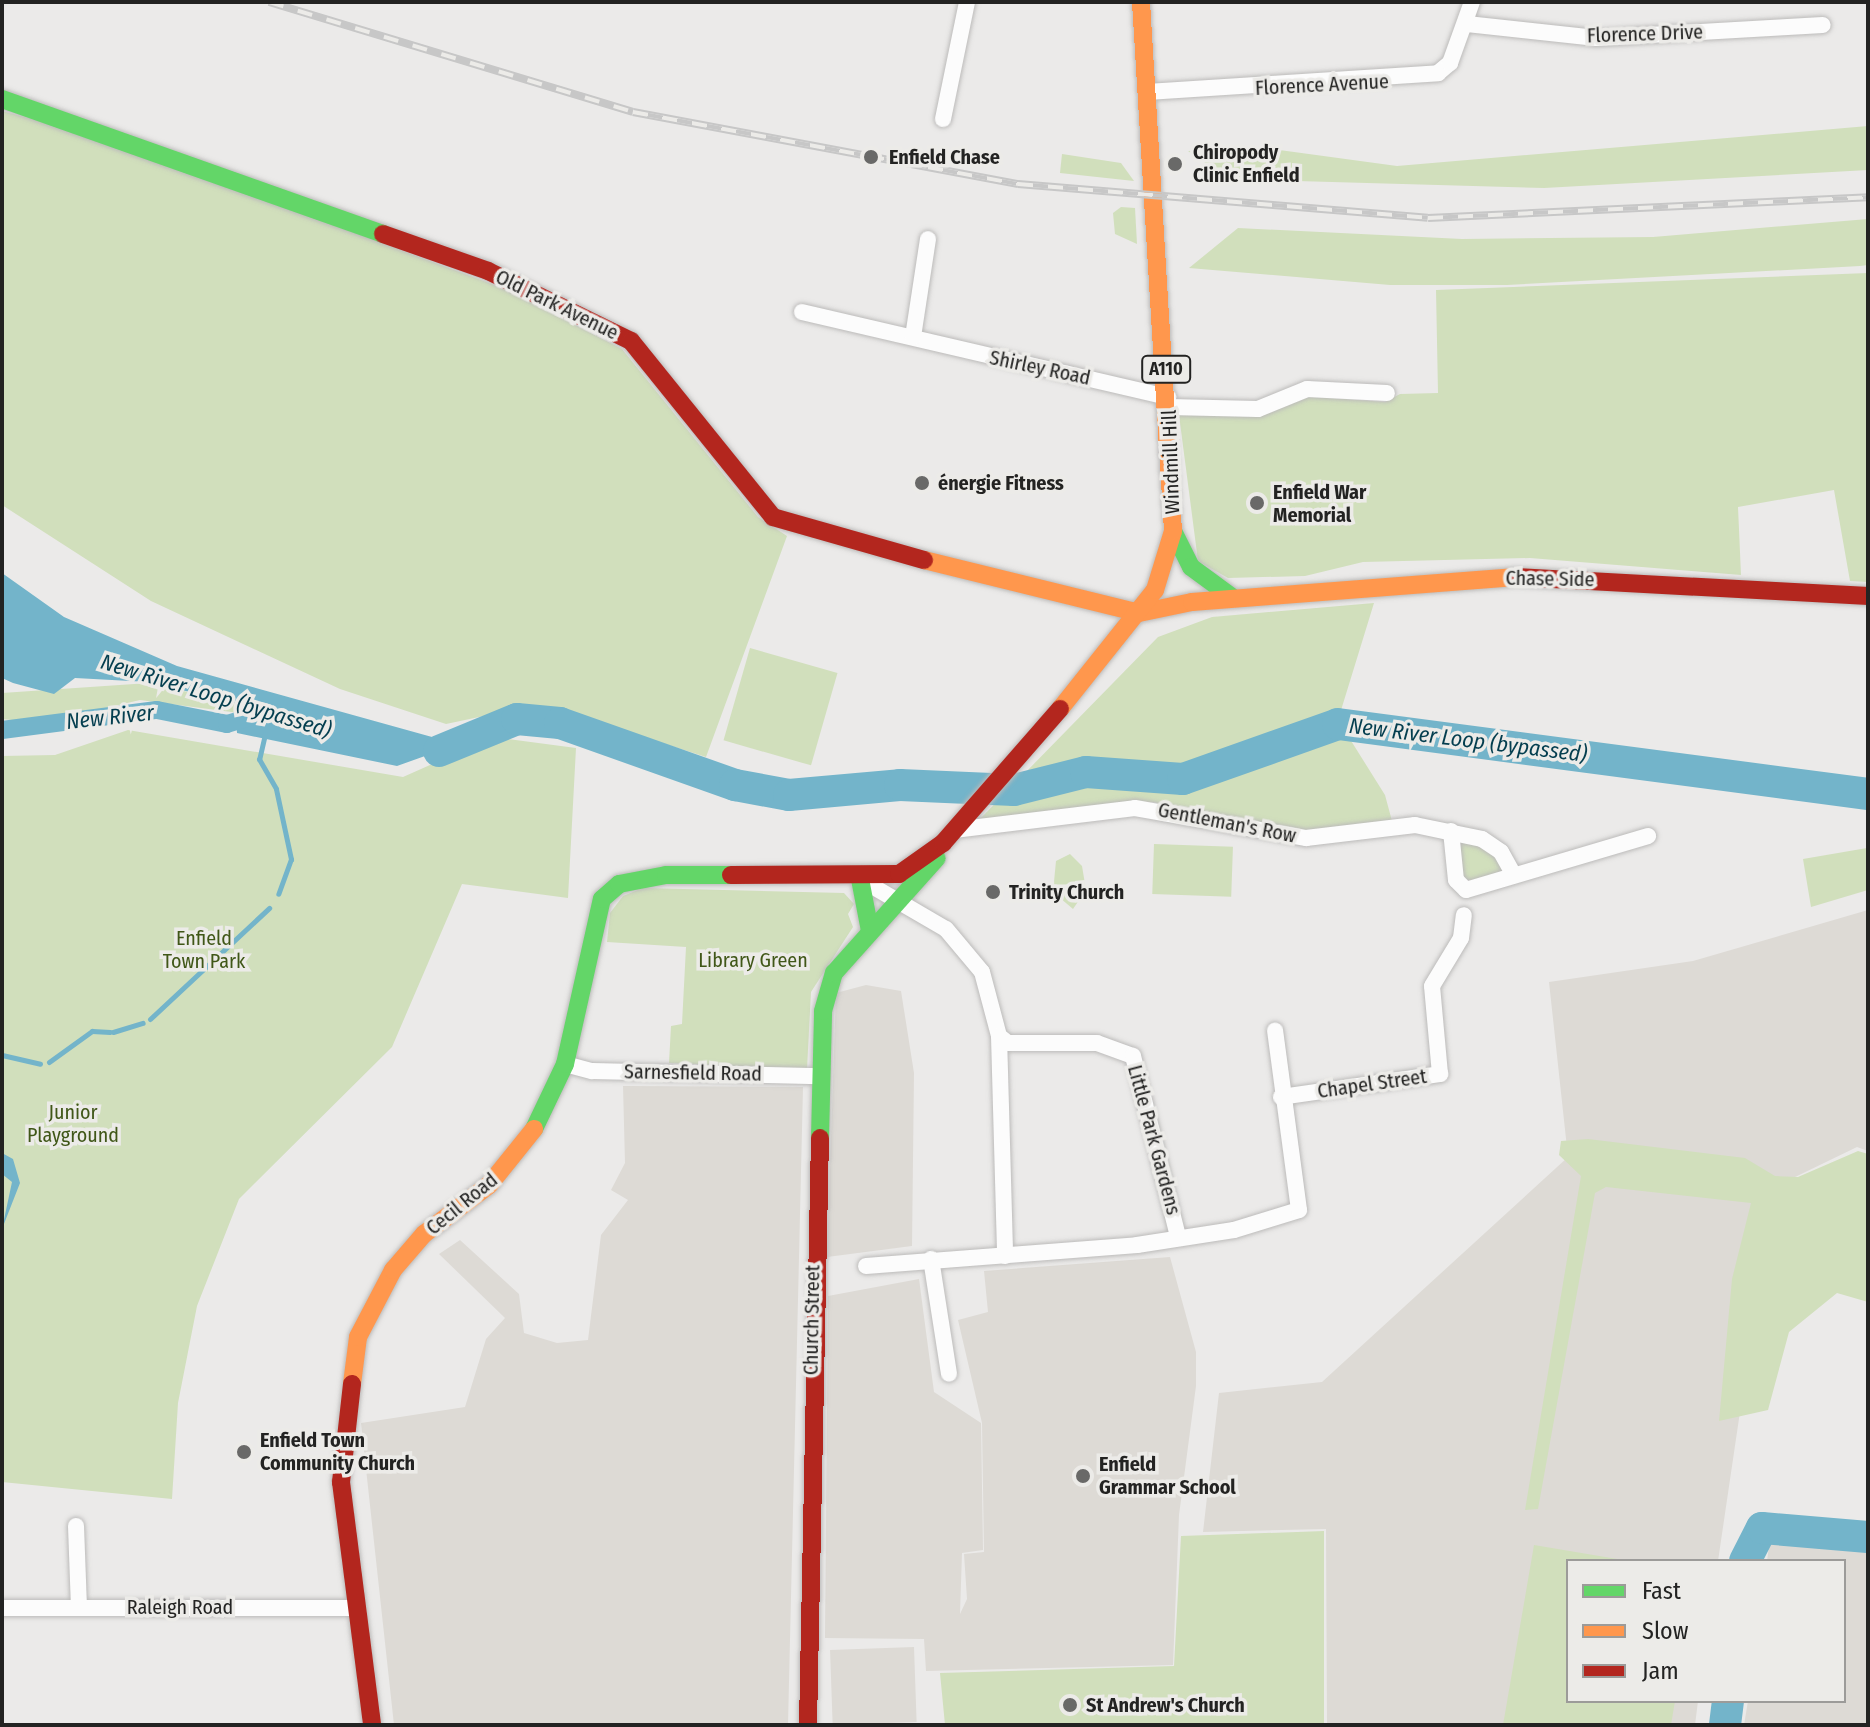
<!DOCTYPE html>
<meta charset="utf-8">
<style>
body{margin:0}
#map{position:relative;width:1870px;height:1727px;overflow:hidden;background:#ebeae9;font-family:"Fira Sans Condensed",sans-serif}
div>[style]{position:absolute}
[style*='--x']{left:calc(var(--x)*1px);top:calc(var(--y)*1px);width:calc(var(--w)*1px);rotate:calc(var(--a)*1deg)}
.built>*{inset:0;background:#dddad5;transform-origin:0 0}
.green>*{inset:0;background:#d1dfbc;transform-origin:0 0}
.water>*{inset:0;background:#73b4ca}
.stream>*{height:5px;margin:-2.5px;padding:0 2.5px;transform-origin:2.5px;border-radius:2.5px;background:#73b4ca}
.canal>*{height:18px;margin:-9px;padding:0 9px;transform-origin:9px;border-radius:9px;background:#73b4ca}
.river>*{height:32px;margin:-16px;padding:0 16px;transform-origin:16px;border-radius:16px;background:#73b4ca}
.roads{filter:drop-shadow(0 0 2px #bcbbba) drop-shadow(0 0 2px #bcbbba)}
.street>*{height:16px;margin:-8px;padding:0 8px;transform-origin:8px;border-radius:8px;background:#fcfcfc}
.fast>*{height:18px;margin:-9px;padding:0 9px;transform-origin:9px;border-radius:9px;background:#63d668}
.slow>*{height:18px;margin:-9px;padding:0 9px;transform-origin:9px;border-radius:9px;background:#ff974d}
.jam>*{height:18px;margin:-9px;padding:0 9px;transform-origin:9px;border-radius:9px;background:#b3261e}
.rail>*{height:8px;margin-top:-4px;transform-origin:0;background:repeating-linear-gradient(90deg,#ecebe8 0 15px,#c7c7c7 0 30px);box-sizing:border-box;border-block:2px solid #c7c7c7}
.dots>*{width:22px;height:22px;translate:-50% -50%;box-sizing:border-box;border:4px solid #ecebe8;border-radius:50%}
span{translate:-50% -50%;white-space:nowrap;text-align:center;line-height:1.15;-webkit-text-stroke:7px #ecebe8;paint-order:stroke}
.shield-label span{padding:2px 6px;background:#ecebe8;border:2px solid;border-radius:6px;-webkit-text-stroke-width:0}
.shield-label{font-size:18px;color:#232322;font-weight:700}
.street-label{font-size:20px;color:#232322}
.poi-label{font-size:20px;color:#232322;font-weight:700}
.left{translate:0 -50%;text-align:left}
.park-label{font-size:20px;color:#405718}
.water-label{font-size:22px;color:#043e4f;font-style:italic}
.frame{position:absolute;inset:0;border:4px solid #232322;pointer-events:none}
.legend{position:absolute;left:1566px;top:1559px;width:280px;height:144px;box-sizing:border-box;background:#ecebe8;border:2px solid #9c9b99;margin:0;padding:10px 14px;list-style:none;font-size:24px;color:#232322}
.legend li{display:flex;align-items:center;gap:16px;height:40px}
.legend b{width:40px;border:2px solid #9c9b99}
</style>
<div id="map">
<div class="built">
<div style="clip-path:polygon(1868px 910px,1868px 1151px,1857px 1147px,1793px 1178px,1750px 1344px,1718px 1561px,1568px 1561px,1568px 1701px,1698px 1701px,1695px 1725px,1327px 1725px,1326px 1529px,1203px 1532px,1219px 1393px,1322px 1382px,1568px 1157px,1549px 982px,1693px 961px)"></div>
<div style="clip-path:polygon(866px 985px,901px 991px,914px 1073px,912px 1246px,827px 1257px,836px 993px)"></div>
<div style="clip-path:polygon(623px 1086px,803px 1087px,788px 1725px,394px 1725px,361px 1423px,465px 1407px,486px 1339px,505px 1318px,439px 1254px,460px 1240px,519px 1294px,524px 1333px,557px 1343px,588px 1340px,601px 1235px,628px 1200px,611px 1190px,625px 1163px)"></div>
<div style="clip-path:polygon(1170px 1257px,1196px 1352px,1196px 1386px,1179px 1515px,1173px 1665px,926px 1671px,924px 1639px,825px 1638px,828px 1296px,919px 1279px,934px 1392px,981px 1423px,983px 1550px,962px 1553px,960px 1614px,967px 1599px,964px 1554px,984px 1552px,982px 1423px,958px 1320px,988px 1312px,984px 1271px)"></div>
<div style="clip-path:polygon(1770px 1538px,1868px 1552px,1868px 1725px,1744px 1725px,1748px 1701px,1844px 1701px,1844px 1561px,1767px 1561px)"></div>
<div style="left:914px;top:1647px;width:75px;height:84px;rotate:88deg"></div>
</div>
<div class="green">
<div style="clip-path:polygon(2px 111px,92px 135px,505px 289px,622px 349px,758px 517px,787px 536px,706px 757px,559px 710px,522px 708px,446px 724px,340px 689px,151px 601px,2px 505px)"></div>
<div style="clip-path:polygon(1868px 126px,1868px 170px,1544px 188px,1229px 179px,1188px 151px,1272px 149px,1397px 166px)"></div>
<div style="clip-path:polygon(1062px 154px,1121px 163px,1134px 181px,1060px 173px)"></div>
<div style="clip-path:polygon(1121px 207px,1135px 208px,1137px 244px,1115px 234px,1113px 213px)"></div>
<div style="clip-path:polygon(1868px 219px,1868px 265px,1860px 266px,1507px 285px,1390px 285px,1189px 268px,1238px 228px,1462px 239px,1653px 237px)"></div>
<div style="clip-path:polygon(1868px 273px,1868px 582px,1850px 581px,1834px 490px,1738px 507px,1741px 575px,1530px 558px,1363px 562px,1305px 576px,1228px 578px,1198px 561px,1179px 415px,1305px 396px,1385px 402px,1400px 394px,1438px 393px,1436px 290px)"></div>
<div style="clip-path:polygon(1374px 603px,1338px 720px,1385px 795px,1392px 821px,1308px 835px,1153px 802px,978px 821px,1158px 637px,1212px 617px)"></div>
<div style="left:750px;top:648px;width:91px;height:96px;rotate:16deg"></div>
<div style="clip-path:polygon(149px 683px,235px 703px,239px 713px,140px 700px,42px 723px,2px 719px,2px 693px)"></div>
<div style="clip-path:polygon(128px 730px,403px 777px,493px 737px,576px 748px,568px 898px,462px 884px,392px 1047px,239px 1199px,197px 1306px,178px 1403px,172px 1499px,2px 1482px,2px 756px,55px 755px)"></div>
<div style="clip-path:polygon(1466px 839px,1499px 856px,1504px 872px,1474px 882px,1460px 877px,1459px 842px)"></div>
<div style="left:1154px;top:844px;width:79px;height:50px;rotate:2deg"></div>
<div style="clip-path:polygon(1867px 848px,1868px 890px,1811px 907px,1803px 859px)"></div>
<div style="clip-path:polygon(1070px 854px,1082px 866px,1086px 890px,1073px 909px,1053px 892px,1056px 861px)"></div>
<div style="clip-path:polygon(643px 888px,844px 893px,854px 904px,848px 914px,853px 927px,811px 992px,807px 1069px,669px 1063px,671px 1026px,682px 1024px,686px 947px,607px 942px,610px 913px,623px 896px)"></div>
<div style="clip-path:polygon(1588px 1139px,1745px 1158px,1775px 1176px,1798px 1177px,1858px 1151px,1868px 1154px,1868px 1302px,1837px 1293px,1789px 1332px,1768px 1410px,1719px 1421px,1732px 1279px,1751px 1203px,1606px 1187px,1595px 1193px,1538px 1509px,1525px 1510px,1581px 1176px,1559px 1155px,1561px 1141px)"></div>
<div style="clip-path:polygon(1324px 1531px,1324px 1725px,945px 1725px,940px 1673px,1174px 1666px,1181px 1536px)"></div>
<div style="clip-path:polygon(1534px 1545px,1629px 1561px,1568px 1561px,1568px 1701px,1675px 1701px,1671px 1725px,1503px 1725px)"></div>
</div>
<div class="water">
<div style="clip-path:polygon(2px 573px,64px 617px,177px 666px,432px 737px,439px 751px,397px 766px,237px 733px,235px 703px,149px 682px,75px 678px,54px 694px,13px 683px,2px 678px)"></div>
<div style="clip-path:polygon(2px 1153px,13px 1159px,20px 1183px,2px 1229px,12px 1182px,2px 1174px)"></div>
</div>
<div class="stream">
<div style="--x:265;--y:734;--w:26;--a:103"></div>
<div style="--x:259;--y:759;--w:34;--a:60"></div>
<div style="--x:276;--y:789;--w:72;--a:77.9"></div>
<div style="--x:291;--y:859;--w:37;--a:110"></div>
<div style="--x:150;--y:1019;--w:163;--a:-43"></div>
<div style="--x:113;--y:1032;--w:31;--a:-17"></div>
<div style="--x:2;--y:1055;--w:39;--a:13"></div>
<div style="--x:49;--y:1062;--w:53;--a:-35.8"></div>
<div style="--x:92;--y:1031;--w:18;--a:3"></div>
</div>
<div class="canal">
<div style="--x:2;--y:730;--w:156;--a:-7.4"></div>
<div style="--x:157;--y:710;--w:71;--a:11.3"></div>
<div style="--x:227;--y:724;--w:34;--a:-17"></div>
</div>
<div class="river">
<div style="--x:439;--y:751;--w:84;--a:-22.3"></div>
<div style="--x:517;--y:719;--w:43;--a:5.3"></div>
<div style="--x:560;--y:723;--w:186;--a:19.5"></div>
<div style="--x:735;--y:785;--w:55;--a:10.5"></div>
<div style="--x:789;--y:795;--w:111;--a:-5.1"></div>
<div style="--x:900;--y:785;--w:114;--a:2.5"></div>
<div style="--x:1014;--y:790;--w:74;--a:-14"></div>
<div style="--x:1086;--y:772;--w:97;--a:4.1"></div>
<div style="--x:1183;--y:779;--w:164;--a:-19.5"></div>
<div style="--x:1338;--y:724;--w:535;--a:7.52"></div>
<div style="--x:1745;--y:1561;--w:37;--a:-63"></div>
<div style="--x:1762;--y:1528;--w:106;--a:4.9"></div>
<div style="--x:1725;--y:1725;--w:24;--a:-83"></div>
</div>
<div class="roads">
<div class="street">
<div style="--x:1467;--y:24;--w:130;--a:6.2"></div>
<div style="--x:1596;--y:38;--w:227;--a:-3.3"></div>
<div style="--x:1147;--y:92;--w:292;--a:-3.7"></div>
<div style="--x:1438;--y:73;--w:16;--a:-40"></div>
<div style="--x:1450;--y:63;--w:65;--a:-70.2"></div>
<div style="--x:943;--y:119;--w:119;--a:-78.4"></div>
<div style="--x:802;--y:312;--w:376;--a:13.1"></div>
<div style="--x:913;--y:337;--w:99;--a:-81.3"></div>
<div style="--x:1169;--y:407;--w:89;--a:1.3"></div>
<div style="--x:1258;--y:409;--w:53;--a:-22.2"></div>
<div style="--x:1307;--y:389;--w:80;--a:2.9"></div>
<div style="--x:954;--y:830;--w:182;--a:-6.9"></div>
<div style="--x:1135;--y:808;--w:174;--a:10"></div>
<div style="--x:1306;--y:838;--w:110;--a:-6.8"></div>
<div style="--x:1415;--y:825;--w:68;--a:11.8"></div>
<div style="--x:1482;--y:839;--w:23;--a:34"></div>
<div style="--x:1501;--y:852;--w:26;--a:61"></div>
<div style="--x:1451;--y:831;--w:49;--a:84.2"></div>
<div style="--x:1456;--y:880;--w:14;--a:45"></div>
<div style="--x:1466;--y:890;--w:190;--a:-16.5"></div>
<div style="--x:860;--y:879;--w:99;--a:30.2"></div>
<div style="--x:946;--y:929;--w:56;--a:50.1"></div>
<div style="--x:982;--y:972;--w:66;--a:75.1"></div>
<div style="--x:999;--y:1036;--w:220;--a:88.4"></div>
<div style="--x:999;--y:1036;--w:11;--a:38"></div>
<div style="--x:1008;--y:1043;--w:89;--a:0"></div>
<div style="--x:1097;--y:1043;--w:38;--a:20"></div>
<div style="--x:1133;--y:1056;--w:186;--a:76"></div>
<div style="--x:565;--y:1064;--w:28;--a:15"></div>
<div style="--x:592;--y:1071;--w:229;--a:1.3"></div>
<div style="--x:1281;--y:1097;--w:161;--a:-8.2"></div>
<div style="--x:1440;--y:1074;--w:88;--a:-95.2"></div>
<div style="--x:1432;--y:986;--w:56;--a:-58.9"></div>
<div style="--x:1461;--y:938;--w:23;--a:-83"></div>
<div style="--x:931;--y:1259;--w:116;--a:81.1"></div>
<div style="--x:866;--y:1266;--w:272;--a:-4.4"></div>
<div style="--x:1137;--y:1245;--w:98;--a:-8.8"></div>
<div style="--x:1234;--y:1230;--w:68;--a:-17.1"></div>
<div style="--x:1299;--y:1210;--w:181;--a:-97.6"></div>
<div style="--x:76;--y:1526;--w:81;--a:87.9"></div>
<div style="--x:2;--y:1608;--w:355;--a:0"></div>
</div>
<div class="fast">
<div style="--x:2;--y:99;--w:404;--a:19.5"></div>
<div style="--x:1173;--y:531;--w:40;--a:63.4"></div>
<div style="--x:1191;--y:567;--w:52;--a:36.4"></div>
<div style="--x:860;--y:879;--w:53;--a:79.1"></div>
<div style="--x:534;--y:1129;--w:72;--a:-64.5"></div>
<div style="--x:565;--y:1064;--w:169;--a:-77.4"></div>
<div style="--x:602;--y:899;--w:23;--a:-41"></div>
<div style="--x:619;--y:884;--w:48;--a:-10.8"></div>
<div style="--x:666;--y:875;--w:65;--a:0"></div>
<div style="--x:820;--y:1138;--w:127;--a:-88.6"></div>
<div style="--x:823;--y:1011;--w:40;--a:-74"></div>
<div style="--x:834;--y:973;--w:154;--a:-48.2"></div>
</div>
<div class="slow">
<div style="--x:924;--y:560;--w:221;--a:13.8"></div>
<div style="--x:1139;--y:613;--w:54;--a:-11.7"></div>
<div style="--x:1192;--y:602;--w:325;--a:-4.4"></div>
<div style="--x:1060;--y:709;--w:152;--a:-51.4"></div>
<div style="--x:1155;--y:590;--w:62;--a:-73"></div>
<div style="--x:1173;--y:531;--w:530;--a:-93.46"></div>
<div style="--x:352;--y:1384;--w:47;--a:-82.7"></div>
<div style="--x:358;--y:1337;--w:76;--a:-62.4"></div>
<div style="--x:393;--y:1270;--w:48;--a:-49.3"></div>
<div style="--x:424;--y:1234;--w:81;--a:-37"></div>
<div style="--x:489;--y:1185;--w:72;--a:-51.2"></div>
</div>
<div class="jam">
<div style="--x:383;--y:234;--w:111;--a:19.4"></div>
<div style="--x:488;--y:271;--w:159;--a:26.1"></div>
<div style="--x:631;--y:341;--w:226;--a:51.1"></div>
<div style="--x:773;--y:517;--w:157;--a:15.9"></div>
<div style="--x:1516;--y:577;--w:353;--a:3.1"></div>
<div style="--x:731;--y:875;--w:168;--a:-0.3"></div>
<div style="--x:899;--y:874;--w:54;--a:-35.2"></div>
<div style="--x:943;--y:843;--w:178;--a:-48.9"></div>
<div style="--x:352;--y:1384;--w:99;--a:96.4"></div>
<div style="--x:341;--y:1482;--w:245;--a:82.7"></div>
<div style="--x:808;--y:1725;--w:587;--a:-88.83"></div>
</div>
</div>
<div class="rail">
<div style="--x:269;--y:2;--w:380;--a:16.8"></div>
<div style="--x:633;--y:112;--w:392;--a:10.6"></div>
<div style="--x:1018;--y:184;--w:411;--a:4.7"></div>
<div style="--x:1428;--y:218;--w:441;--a:-2.7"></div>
</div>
<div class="dots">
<div style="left:871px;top:157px;background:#696968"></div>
<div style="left:1175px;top:164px;background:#696968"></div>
<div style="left:922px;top:483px;background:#696968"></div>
<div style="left:1257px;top:503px;background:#696968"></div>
<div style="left:993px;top:892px;background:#696968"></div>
<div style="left:244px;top:1452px;background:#696968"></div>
<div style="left:1083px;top:1476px;background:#696968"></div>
<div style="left:1070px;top:1705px;background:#696968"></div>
</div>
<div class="shield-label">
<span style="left:1166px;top:369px">A110</span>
</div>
<div class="street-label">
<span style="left:1645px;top:34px;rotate:-2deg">Florence Drive</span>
<span style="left:1322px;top:85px;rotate:-3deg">Florence Avenue</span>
<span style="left:557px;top:305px;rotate:26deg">Old Park Avenue</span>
<span style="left:1040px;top:368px;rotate:12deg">Shirley Road</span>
<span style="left:1171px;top:462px;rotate:-92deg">Windmill Hill</span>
<span style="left:1550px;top:579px;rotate:1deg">Chase Side</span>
<span style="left:1227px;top:823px;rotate:11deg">Gentleman's Row</span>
<span style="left:693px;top:1073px;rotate:1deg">Sarnesfield Road</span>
<span style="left:1372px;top:1084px;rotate:-8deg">Chapel Street</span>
<span style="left:1154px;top:1140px;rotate:75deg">Little Park Gardens</span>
<span style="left:462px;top:1204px;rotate:-39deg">Cecil Road</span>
<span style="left:812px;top:1320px;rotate:-89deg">Church Street</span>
<span style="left:180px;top:1607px">Raleigh Road</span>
</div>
<div class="poi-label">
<span class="left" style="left:1193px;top:164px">Chiropody<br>Clinic Enfield</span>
<span class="left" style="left:889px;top:157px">Enfield Chase</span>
<span class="left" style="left:938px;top:483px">énergie Fitness</span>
<span class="left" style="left:1273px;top:504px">Enfield War<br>Memorial</span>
<span class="left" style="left:1009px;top:892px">Trinity Church</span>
<span class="left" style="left:260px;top:1452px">Enfield Town<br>Community Church</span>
<span class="left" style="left:1099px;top:1476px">Enfield<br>Grammar School</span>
<span class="left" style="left:1086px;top:1705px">St Andrew's Church</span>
</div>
<div class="park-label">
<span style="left:204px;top:950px">Enfield<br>Town Park</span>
<span style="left:753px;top:960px">Library Green</span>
<span style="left:73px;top:1124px">Junior<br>Playground</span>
</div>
<div class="water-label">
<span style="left:216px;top:696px;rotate:17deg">New River Loop (bypassed)</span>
<span style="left:110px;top:717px;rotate:-6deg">New River</span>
<span style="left:1468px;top:740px;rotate:7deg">New River Loop (bypassed)</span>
</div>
<div class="frame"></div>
<ul class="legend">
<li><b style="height:10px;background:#63d668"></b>Fast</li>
<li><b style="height:10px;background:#ff974d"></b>Slow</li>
<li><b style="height:10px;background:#b3261e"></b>Jam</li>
</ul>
</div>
